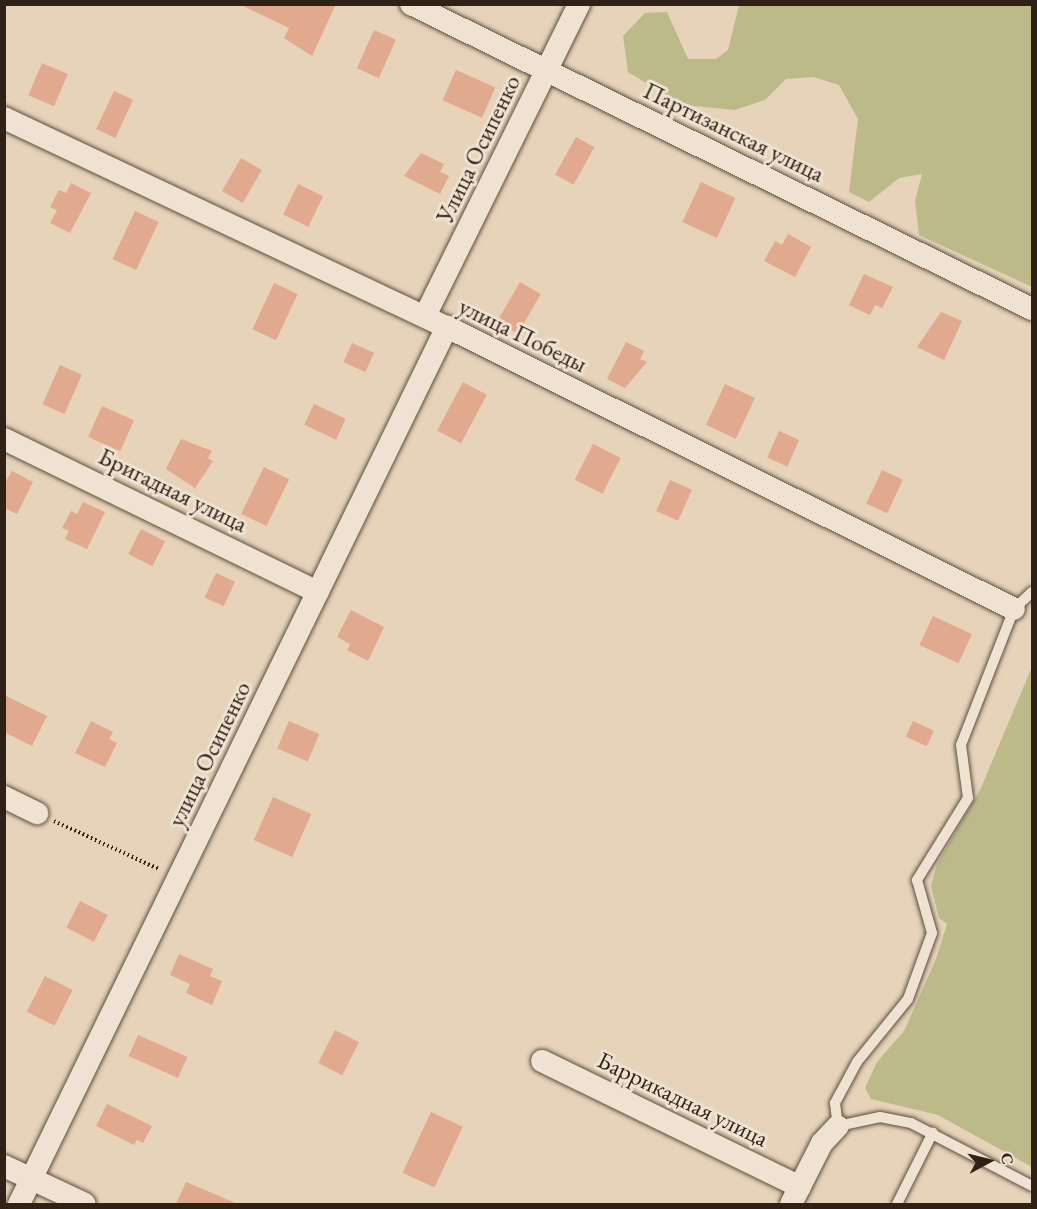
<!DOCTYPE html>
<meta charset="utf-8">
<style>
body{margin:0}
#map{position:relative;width:1037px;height:1209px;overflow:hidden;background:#e6d3b9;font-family:"EB Garamond",serif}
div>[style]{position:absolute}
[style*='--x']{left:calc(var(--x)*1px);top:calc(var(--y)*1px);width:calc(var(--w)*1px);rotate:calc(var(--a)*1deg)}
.green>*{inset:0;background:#bdba8a}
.building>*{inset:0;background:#e1a98d;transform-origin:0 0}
.path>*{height:4px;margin-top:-2px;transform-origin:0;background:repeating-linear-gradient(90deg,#302116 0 1.5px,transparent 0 4.5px)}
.roads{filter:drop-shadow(0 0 2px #5e4e3f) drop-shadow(0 0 2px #5e4e3f)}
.lane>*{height:10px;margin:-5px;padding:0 5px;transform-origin:5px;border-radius:5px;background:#efe2d2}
.street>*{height:22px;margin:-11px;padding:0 11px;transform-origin:11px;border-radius:11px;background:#efe2d2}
span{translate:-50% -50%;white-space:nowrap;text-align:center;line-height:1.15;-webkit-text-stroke:6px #efe2d2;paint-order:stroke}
.street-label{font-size:24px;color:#302116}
.frame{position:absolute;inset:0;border:6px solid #302116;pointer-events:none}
.north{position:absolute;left:959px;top:1131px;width:60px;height:60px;-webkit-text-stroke:4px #efe2d2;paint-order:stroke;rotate:83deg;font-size:16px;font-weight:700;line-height:24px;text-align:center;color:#302116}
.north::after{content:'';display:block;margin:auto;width:21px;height:27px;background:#302116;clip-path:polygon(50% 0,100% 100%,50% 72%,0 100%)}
</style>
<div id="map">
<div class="green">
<div style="clip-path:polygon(739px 5px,1032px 5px,1032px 287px,919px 235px,915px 201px,922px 174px,899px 178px,869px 202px,849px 192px,858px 119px,839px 85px,813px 77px,786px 79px,765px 100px,735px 110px,683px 105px,628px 72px,623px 36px,645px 13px,667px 12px,688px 59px,716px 59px,728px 50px)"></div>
<div style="clip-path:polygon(1032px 667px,1032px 1167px,938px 1115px,871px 1099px,865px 1088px,877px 1062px,904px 1031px,936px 959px,947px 924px,939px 918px,931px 886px,937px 864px,980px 790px)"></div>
</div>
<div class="building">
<div style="clip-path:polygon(239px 4px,336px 4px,312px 56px,284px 38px,289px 28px)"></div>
<div style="left:374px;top:30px;width:24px;height:42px;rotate:24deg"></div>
<div style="left:42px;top:63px;width:28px;height:35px;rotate:23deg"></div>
<div style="left:456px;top:70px;width:43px;height:33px;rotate:24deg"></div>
<div style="left:114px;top:91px;width:21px;height:42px;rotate:25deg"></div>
<div style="left:576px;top:137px;width:21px;height:43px;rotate:29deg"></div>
<div style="clip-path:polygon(421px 153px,444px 164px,440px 172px,449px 176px,440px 194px,404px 176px)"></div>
<div style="left:241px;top:158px;width:24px;height:38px;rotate:30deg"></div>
<div style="left:701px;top:182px;width:38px;height:44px;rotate:25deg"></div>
<div style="clip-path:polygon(71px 183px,91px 193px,70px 233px,50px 223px,57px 210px,50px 207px,59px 190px,66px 193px)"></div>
<div style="left:298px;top:184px;width:28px;height:34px;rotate:26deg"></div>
<div style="left:135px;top:211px;width:26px;height:53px;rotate:25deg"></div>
<div style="clip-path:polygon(788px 234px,811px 247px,795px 277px,764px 261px,775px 241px,782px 245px)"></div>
<div style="clip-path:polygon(864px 274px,893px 287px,882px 308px,875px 305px,870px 315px,849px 305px)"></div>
<div style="left:520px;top:282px;width:24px;height:46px;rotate:30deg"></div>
<div style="left:274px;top:283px;width:26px;height:51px;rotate:25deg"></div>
<div style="clip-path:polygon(941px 312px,962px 321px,944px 360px,917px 347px)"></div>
<div style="clip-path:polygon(626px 342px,644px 351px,640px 359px,647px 362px,625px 388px,607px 379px)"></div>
<div style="left:352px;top:343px;width:24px;height:21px;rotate:24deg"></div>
<div style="left:60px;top:365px;width:24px;height:43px;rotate:24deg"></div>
<div style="left:463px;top:382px;width:27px;height:55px;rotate:28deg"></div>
<div style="left:725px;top:384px;width:33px;height:45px;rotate:25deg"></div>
<div style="left:314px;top:404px;width:35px;height:23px;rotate:25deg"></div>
<div style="left:102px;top:406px;width:35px;height:34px;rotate:24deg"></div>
<div style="left:779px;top:431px;width:22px;height:29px;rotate:24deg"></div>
<div style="clip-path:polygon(181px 439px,212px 451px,208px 458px,213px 461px,195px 488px,166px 469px)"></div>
<div style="left:593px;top:444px;width:31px;height:40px;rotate:27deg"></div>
<div style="left:264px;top:467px;width:28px;height:52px;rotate:26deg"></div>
<div style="left:882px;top:470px;width:23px;height:37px;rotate:25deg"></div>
<div style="clip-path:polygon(12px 471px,33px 482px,17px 514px,4px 508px,4px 485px)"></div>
<div style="left:670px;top:480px;width:24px;height:34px;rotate:24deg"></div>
<div style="clip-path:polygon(83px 502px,105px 512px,87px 549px,65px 539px,69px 531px,62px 528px,71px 511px,77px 514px)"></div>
<div style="left:141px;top:529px;width:27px;height:28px;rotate:27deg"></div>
<div style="left:216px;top:573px;width:21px;height:27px;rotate:25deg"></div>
<div style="clip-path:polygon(351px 610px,384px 627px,368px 661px,347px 650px,350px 644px,337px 637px)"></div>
<div style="left:933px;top:616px;width:43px;height:32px;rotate:25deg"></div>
<div style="clip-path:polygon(4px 695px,47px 716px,32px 746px,4px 732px)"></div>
<div style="clip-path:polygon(91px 721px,113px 732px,109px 739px,117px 743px,105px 767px,75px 753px)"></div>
<div style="left:289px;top:721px;width:33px;height:30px;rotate:23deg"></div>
<div style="left:913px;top:721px;width:23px;height:17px;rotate:25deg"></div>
<div style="left:273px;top:797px;width:42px;height:47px;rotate:24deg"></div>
<div style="left:80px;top:901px;width:31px;height:30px;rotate:27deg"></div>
<div style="clip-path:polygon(179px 954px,213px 969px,210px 976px,222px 981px,212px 1005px,186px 993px,190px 984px,170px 975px)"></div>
<div style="left:45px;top:976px;width:31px;height:40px;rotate:27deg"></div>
<div style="left:335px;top:1030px;width:27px;height:37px;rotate:27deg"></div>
<div style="left:138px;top:1035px;width:54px;height:23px;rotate:24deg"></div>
<div style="clip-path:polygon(107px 1104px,152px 1126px,143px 1143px,137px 1140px,134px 1145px,96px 1126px)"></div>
<div style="left:431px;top:1112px;width:35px;height:67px;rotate:25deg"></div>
<div style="clip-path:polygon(186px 1182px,238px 1204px,176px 1204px)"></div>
</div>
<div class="path">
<div style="--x:54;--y:821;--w:115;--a:24.6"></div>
</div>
<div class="roads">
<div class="lane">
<div style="--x:1032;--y:592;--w:25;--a:137"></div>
<div style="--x:1014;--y:609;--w:146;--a:111.3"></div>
<div style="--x:961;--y:745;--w:53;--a:82.5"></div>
<div style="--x:968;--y:798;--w:97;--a:121.9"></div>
<div style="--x:917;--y:880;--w:55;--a:74.2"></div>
<div style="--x:932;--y:933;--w:70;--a:110"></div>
<div style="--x:908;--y:999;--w:81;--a:129"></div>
<div style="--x:857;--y:1062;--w:47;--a:118.2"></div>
<div style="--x:835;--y:1103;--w:23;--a:83"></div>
<div style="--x:838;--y:1126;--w:43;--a:-12.1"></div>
<div style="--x:880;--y:1117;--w:32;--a:11"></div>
<div style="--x:911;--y:1123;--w:136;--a:27.5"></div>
<div style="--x:897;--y:1204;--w:80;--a:-63.4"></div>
</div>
<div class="street">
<div style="--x:411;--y:4;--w:692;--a:26.16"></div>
<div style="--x:4;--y:118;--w:490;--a:25.3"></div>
<div style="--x:447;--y:327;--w:633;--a:26.44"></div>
<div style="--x:425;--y:316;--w:348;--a:-63.7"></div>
<div style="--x:4;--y:439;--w:349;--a:26"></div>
<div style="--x:4;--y:797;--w:37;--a:26"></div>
<div style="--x:542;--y:1061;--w:287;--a:26"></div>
<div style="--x:4;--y:1166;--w:89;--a:25.1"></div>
<div style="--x:19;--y:1204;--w:976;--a:-63.99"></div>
<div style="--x:791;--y:1204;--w:68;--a:-63.1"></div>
<div style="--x:822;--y:1143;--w:23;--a:-47"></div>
</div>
</div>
<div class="street-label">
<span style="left:734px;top:132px;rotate:26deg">Партизанская улица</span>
<span style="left:478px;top:149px;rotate:-64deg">Улица Осипенко</span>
<span style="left:523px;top:335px;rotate:26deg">улица Победы</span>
<span style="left:173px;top:490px;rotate:26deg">Бригадная улица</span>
<span style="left:209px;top:754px;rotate:-64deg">улица Осипенко</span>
<span style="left:683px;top:1099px;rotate:26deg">Баррикадная улица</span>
</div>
<div class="frame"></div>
<div class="north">С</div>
</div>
